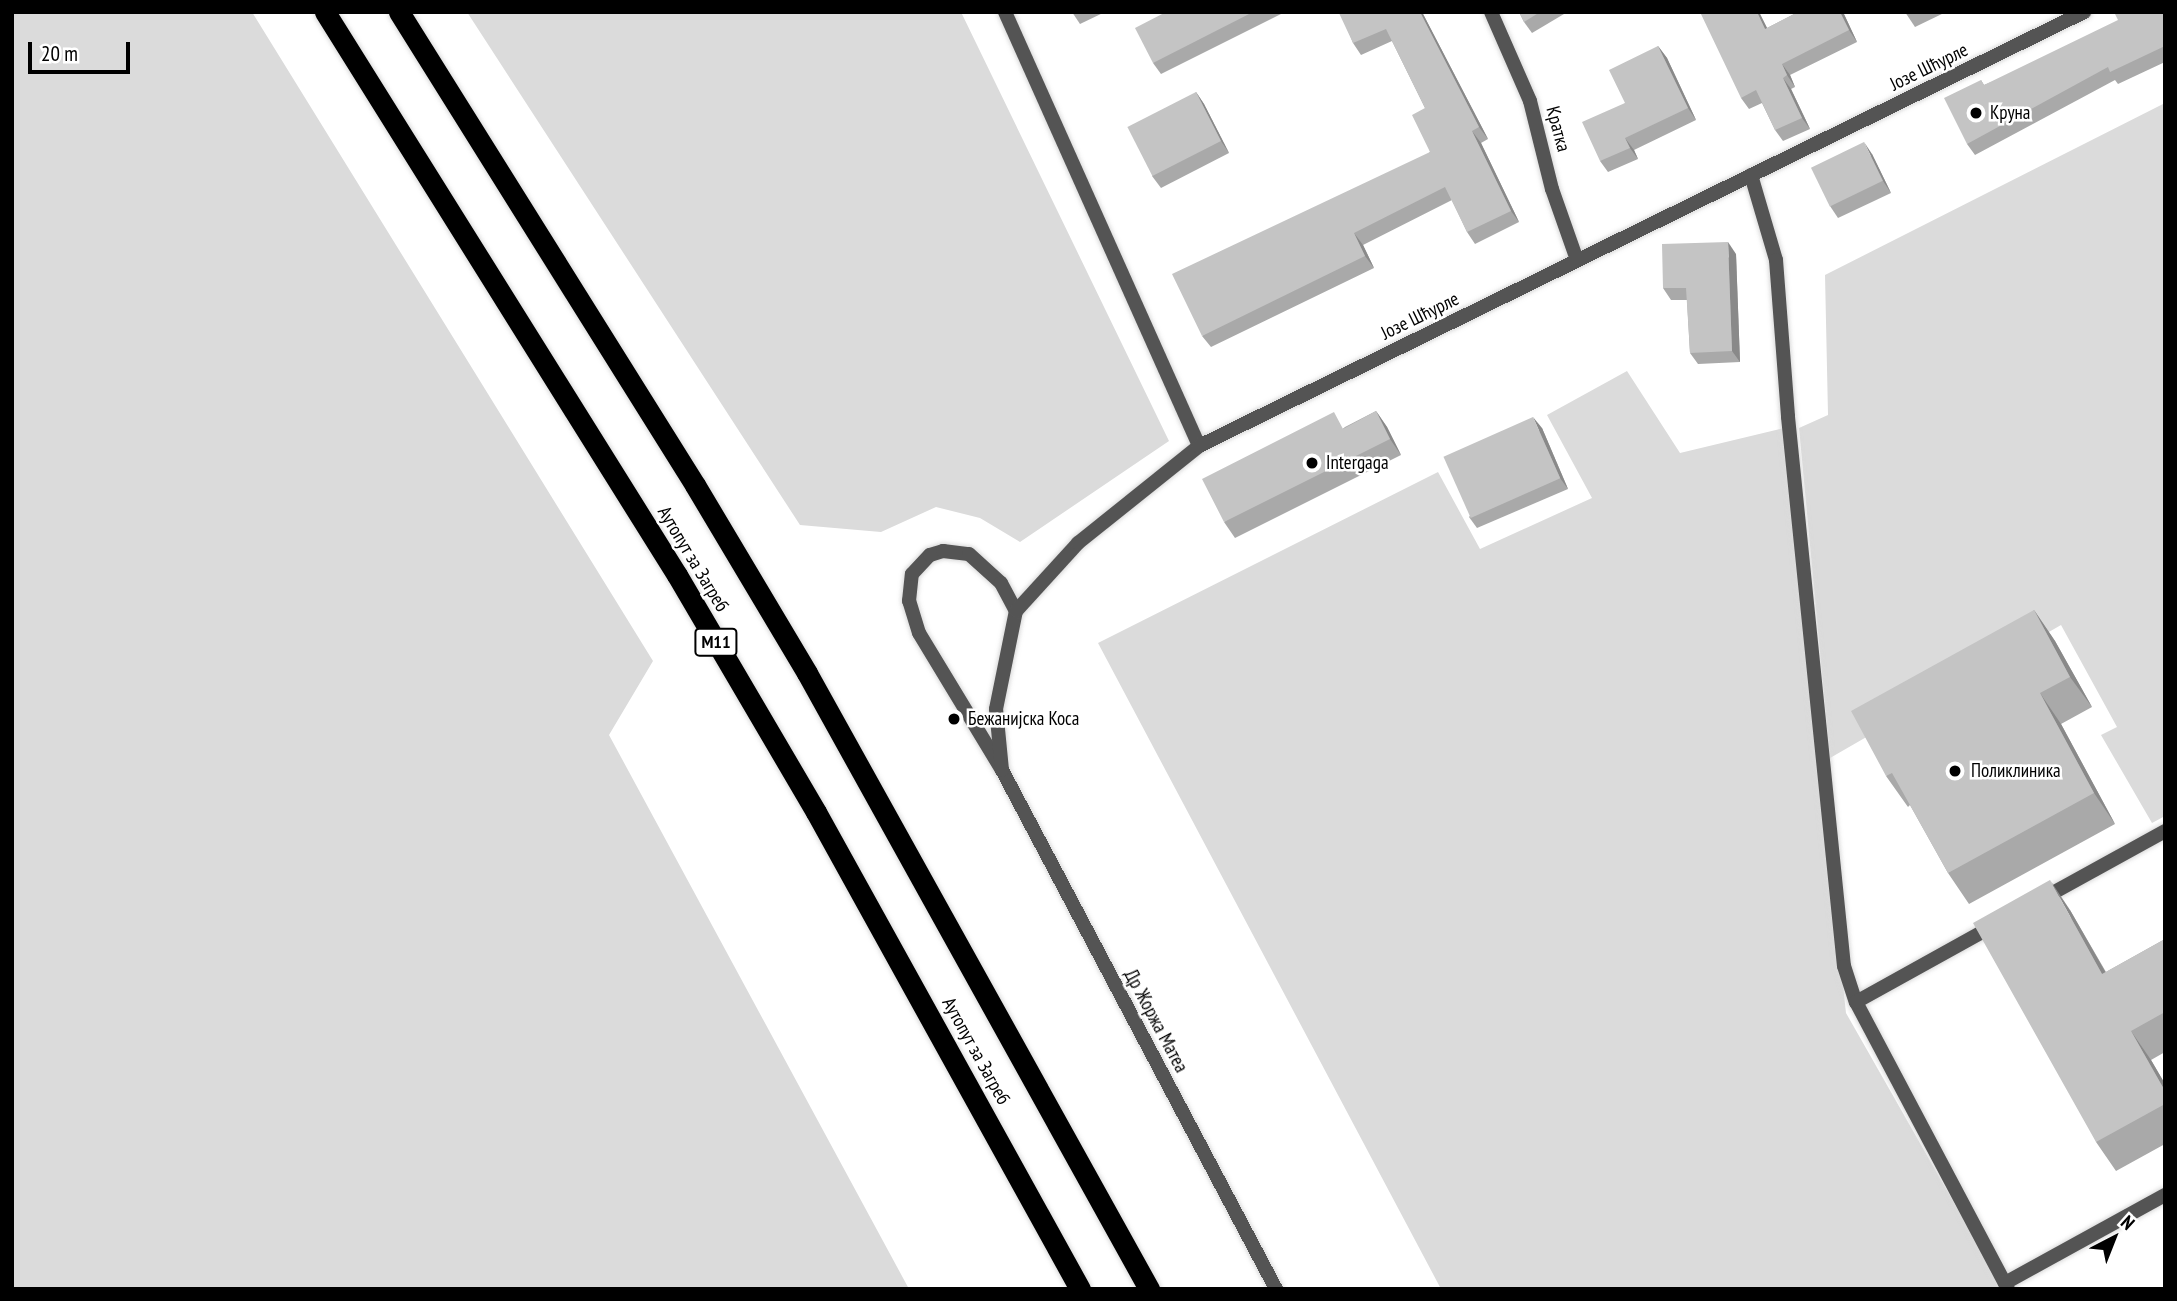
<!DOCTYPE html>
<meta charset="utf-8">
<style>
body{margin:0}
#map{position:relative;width:2177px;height:1301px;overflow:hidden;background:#fff;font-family:"PT Sans Narrow",sans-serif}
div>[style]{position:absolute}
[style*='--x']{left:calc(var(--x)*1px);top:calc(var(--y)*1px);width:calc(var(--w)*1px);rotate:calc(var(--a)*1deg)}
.green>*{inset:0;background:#dbdbdb}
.roads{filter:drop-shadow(0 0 2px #dbdbdb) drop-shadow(0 0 2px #dbdbdb)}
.lane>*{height:14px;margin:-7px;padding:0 7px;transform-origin:7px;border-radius:7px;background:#545454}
.street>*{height:14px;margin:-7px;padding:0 7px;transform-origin:7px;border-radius:7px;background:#545454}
.highway>*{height:21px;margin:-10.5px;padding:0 10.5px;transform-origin:10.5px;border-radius:10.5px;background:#000}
.wall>*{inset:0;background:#a9a9a9}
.shaded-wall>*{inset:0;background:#898989}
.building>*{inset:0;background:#c4c4c4;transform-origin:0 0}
.dots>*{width:19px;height:19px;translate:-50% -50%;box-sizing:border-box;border:4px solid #fff;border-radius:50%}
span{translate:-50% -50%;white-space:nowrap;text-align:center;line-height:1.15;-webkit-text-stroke:5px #fff;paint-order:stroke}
.shield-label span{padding:2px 5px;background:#fff;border:2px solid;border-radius:5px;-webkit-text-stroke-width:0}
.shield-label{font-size:18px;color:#000;font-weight:700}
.street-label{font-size:19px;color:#000}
.poi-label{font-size:19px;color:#000}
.left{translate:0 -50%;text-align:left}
.frame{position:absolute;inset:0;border:14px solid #000;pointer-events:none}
.north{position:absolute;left:2079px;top:1203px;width:70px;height:70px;-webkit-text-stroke:5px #fff;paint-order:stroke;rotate:42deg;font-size:19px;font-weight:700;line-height:28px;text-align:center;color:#000}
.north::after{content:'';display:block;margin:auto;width:24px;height:32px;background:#000;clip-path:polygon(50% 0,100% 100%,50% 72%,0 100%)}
.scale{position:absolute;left:28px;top:42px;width:102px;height:32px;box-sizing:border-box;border:4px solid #000;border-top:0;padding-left:9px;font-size:21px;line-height:24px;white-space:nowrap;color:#000;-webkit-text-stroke:5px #fff;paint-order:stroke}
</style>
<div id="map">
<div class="green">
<div style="clip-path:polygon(12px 12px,252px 12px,653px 661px,609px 735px,909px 1289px,12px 1289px)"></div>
<div style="clip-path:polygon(467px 12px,961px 12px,1169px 441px,1020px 542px,980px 518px,936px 507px,881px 532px,800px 525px)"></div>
<div style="clip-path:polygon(2165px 103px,2165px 816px,2152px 823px,2101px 735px,2117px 727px,2061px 625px,1830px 758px,1799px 428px,1828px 415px,1825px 275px)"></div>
<div style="clip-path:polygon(1627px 371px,1680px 453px,1784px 428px,1846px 1013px,2003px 1289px,1441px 1289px,1098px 643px,1438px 472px,1480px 549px,1592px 498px,1547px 415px)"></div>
</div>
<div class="roads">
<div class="lane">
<div style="--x:1751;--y:175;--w:89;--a:73.6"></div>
<div style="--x:1776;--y:260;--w:157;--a:85.6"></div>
<div style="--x:1788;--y:417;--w:552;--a:84.18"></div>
<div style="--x:1844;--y:966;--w:38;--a:72"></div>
<div style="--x:1856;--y:1002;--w:325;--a:62.1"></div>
<div style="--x:1002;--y:770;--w:160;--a:-121.2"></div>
<div style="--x:919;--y:633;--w:34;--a:-107"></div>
<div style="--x:909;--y:601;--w:27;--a:-84"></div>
<div style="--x:912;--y:574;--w:26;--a:-47"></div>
<div style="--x:930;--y:555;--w:14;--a:-17"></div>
<div style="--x:943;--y:551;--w:26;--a:7"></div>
<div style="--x:969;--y:554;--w:43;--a:42.2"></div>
<div style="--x:1001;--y:583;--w:32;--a:62"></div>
<div style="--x:2040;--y:900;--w:143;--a:-28.9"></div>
<div style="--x:1856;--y:1002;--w:159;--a:-29"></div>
<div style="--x:2005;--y:1283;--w:183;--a:-28.8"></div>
</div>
<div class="street">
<div style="--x:1005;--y:12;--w:475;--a:65.9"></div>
<div style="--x:1491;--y:12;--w:97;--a:66.3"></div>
<div style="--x:1530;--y:101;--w:91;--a:76"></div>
<div style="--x:1552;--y:189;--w:75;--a:70.6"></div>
<div style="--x:1276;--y:1289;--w:587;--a:-117.83"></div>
<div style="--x:1002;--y:770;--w:61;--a:-95.6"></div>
<div style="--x:996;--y:709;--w:100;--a:-78.5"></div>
<div style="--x:1016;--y:611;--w:92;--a:-47.6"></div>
<div style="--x:1078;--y:543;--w:155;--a:-38.7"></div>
<div style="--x:1199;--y:446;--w:986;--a:-26.12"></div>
</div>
<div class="highway">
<div style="--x:325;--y:12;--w:664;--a:57.99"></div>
<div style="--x:677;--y:575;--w:275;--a:59.6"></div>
<div style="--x:816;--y:812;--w:545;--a:61.04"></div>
<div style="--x:399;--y:12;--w:558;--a:57.96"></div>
<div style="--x:695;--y:485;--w:219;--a:59.2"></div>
<div style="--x:807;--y:673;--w:705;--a:60.96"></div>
</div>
</div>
<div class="wall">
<div style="clip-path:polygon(1072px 12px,1105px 12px,1080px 24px)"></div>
<div style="clip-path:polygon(1166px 12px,1285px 12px,1161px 74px,1153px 63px)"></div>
<div style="clip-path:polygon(1341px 12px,1426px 12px,1423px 14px,1488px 139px,1481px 143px,1519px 222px,1475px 244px,1467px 232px,1452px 200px,1363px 245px,1374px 268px,1211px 347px,1202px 336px,1430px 152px,1425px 108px,1392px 41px,1361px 55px,1353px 43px)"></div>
<div style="clip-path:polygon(1519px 12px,1562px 12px,1564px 14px,1532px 33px,1524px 22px)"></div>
<div style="clip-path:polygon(1757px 12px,1759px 12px,1767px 28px,1798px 12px,1843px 12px,1857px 42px,1790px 75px,1795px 87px,1791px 89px,1810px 129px,1783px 141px,1775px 130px,1762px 103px,1749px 109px,1741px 98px)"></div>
<div style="clip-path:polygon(1905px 12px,1946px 12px,1915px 27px)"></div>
<div style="clip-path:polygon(2165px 12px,2165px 62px,2118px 84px,2115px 80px,1975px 155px,1967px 144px,1981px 80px,1984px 85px)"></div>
<div style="clip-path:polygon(1658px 46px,1667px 58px,1696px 120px,1634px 150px,1638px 159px,1608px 172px,1600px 161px,1625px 103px)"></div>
<div style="clip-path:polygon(1196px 92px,1204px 104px,1229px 153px,1161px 188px,1152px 176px)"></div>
<div style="clip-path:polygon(1872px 154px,1891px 193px,1838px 218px,1830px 206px)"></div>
<div style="clip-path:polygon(1736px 254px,1740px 362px,1698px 364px,1690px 353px,1687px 300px,1671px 300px,1663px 288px)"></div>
<div style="clip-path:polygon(1376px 411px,1387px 427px,1401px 455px,1235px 538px,1224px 522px,1345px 427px)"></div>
<div style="clip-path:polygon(1542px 428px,1568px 489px,1477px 528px,1469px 517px)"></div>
<div style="clip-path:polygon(2034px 610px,2055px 641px,2092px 707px,2061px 724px,2115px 824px,1969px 904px,1948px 873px,1910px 805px,1908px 807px,1886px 776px)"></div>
<div style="clip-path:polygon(2070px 910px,2106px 972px,2165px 939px,2165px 1052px,2151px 1060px,2165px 1084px,2165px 1144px,2116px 1171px,2096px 1142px)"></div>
</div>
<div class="shaded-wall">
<div style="clip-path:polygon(1420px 12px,1422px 12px,1488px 139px,1479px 127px)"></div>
<div style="clip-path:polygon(1757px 12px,1759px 12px,1773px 40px,1765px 29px)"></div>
<div style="clip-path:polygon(1840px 12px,1843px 12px,1857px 42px,1849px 30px)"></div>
<div style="clip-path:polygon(1658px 46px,1667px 58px,1696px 120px,1688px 108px)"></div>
<div style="clip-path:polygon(1782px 64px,1790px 75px,1795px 87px,1787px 75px)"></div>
<div style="clip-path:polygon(1783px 78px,1791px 89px,1810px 129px,1802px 118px)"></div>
<div style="clip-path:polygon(1196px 92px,1204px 104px,1229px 153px,1221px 141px)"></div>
<div style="clip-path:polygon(1472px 131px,1481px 143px,1519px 222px,1511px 211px)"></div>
<div style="clip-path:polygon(1625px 138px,1634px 150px,1638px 159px,1630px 148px)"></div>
<div style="clip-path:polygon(1864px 142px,1872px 154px,1891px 193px,1883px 181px)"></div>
<div style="clip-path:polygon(1354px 233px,1363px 245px,1374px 268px,1365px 256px)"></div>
<div style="clip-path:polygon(1728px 242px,1736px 254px,1740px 362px,1732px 351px)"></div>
<div style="clip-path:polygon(1376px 411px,1387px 427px,1401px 455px,1390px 439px)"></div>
<div style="clip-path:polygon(1533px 417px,1542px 428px,1568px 489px,1560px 478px)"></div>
<div style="clip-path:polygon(2034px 610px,2055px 641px,2092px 707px,2070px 677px)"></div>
<div style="clip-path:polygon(2040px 693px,2061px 724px,2115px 824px,2094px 793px)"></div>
<div style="clip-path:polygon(2050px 880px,2070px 910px,2123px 1003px,2102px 974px)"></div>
<div style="clip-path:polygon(2131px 1031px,2151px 1060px,2165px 1084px,2165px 1091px)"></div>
</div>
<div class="building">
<div style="clip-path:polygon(1166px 12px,1253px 12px,1153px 63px,1135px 28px)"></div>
<div style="clip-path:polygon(1341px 12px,1420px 12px,1479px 127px,1472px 131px,1511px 211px,1467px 232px,1445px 187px,1354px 233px,1365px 256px,1202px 336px,1172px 274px,1430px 152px,1412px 115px,1425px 108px,1386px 29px,1353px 43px,1339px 13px)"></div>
<div style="clip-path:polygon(1519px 12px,1540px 12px,1524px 22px)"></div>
<div style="clip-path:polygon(1700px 12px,1757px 12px,1765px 29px,1798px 12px,1840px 12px,1849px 30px,1782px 64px,1787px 75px,1783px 78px,1802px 118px,1775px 130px,1756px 90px,1741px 98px)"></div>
<div style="clip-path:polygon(2114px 12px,2165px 12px,2165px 46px,2110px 72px,2108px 67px,1967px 144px,1944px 98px,1981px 80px,1984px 85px,2118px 20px)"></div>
<div style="clip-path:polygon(1658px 46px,1688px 108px,1625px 138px,1630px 148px,1600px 161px,1582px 122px,1625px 103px,1609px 70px)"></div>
<div style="left:1196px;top:92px;width:55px;height:77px;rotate:63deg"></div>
<div style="left:1864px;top:142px;width:43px;height:59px;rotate:64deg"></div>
<div style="clip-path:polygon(1728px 242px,1732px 351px,1690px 353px,1686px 288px,1663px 288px,1662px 244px)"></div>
<div style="clip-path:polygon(1376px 411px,1390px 439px,1224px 522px,1202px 479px,1334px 412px,1343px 429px)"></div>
<div style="left:1533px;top:417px;width:67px;height:98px;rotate:66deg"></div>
<div style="clip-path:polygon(2034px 610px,2070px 677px,2040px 693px,2094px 793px,1948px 873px,1892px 773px,1886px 776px,1851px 711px)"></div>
<div style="clip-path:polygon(2050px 880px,2102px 974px,2165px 939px,2165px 1012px,2131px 1031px,2165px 1091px,2165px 1104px,2096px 1142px,1973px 923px)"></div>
</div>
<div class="dots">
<div style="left:1976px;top:113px;background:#000"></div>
<div style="left:1312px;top:463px;background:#000"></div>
<div style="left:954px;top:719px;background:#000"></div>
<div style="left:1955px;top:771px;background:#000"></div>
</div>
<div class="shield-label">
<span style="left:716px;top:642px">M11</span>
</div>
<div class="street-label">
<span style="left:1929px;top:67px;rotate:-26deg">Јозе Шћурле</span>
<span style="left:1558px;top:129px;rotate:75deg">Кратка</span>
<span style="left:1420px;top:316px;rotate:-26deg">Јозе Шћурле</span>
<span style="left:693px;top:559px;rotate:59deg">Аутопут за Загреб</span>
<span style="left:1156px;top:1021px;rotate:62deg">Др Жоржа Матеа</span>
<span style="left:976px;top:1051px;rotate:61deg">Аутопут за Загреб</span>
</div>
<div class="poi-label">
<span class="left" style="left:1990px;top:113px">Круна</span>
<span class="left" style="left:1326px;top:463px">Intergaga</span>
<span class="left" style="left:968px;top:719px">Бежанијска Коса</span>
<span class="left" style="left:1971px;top:771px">Поликлиника</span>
</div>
<div class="frame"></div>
<div class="north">N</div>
<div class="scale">20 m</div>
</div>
